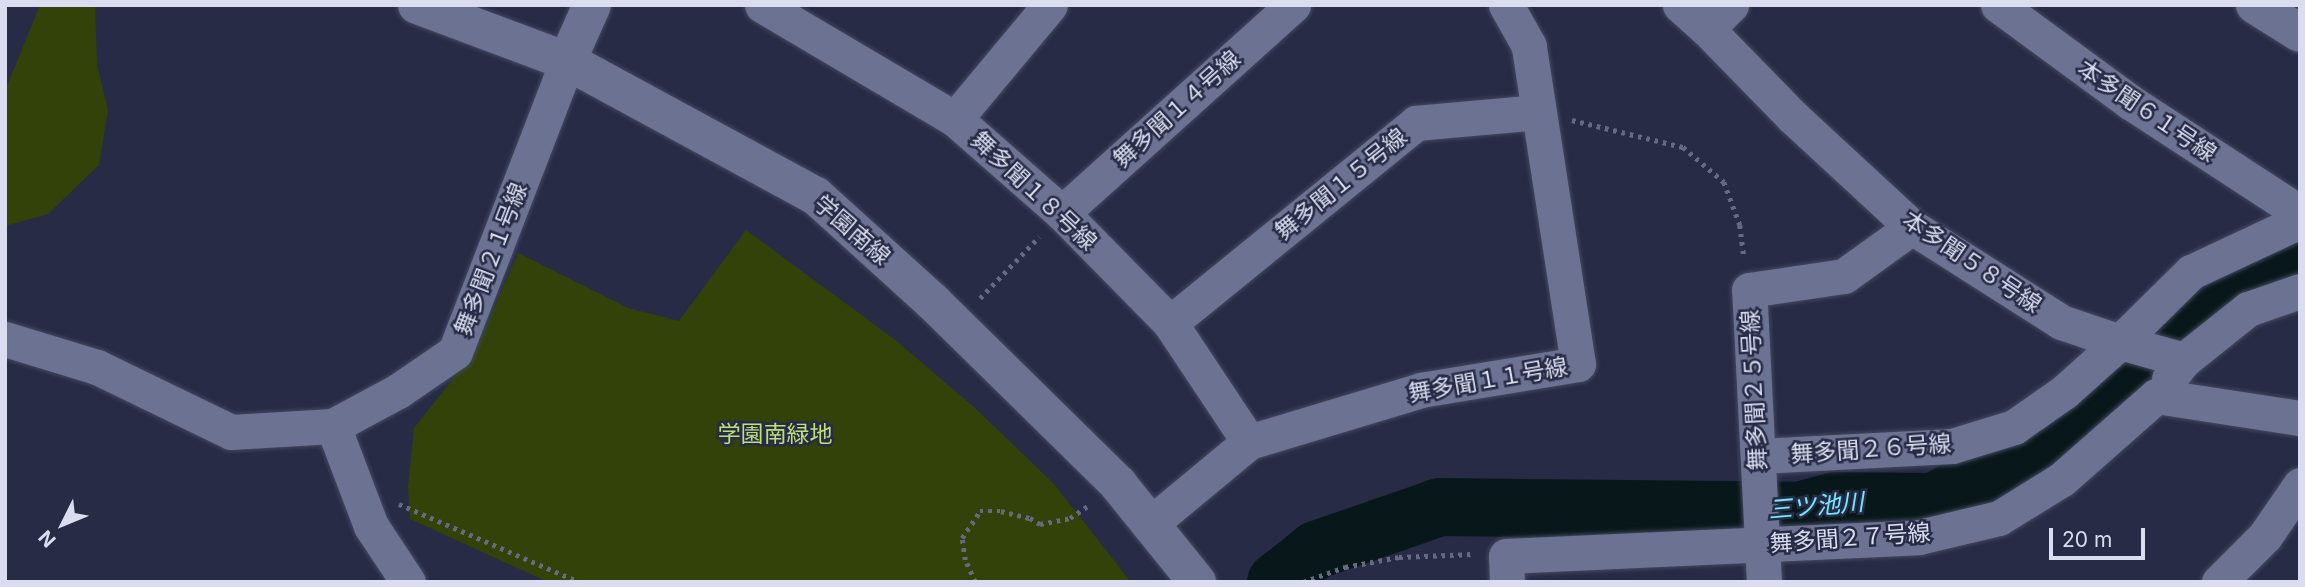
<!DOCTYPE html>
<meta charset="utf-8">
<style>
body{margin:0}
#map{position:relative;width:2305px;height:587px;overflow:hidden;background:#272b46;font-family:Inter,"Noto Sans JP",sans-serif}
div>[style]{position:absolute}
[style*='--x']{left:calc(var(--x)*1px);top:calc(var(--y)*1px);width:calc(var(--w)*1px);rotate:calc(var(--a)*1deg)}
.green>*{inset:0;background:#334208}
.river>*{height:58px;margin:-29px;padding:0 29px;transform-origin:29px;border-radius:29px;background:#08181a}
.path>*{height:4.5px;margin-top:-2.25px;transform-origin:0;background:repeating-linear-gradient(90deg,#666a81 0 3.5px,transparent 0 8.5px)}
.roads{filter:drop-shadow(0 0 2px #44485f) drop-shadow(0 0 2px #44485f)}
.street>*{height:35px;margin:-17.5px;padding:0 17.5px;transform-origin:17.5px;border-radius:17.5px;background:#6c7392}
.secondary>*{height:38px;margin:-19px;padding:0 19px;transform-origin:19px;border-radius:19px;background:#6c7392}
span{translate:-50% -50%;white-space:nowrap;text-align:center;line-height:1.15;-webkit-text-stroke:5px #272b46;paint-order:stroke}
.street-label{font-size:23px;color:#d9ddef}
.park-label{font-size:23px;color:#bddf74}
.water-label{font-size:24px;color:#71eaff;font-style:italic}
.frame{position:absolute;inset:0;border:7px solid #d9ddef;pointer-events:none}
.north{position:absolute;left:28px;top:489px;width:70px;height:70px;-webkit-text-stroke:5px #272b46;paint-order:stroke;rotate:227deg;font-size:19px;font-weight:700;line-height:28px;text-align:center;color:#d9ddef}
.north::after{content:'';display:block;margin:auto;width:24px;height:32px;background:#d9ddef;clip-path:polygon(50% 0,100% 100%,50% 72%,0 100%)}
.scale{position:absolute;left:2049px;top:528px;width:96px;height:32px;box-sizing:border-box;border:4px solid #d9ddef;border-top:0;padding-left:9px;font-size:21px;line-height:24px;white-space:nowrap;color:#d9ddef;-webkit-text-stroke:5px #272b46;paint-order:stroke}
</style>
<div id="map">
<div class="green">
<div style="clip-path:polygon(40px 5px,95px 5px,97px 65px,108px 110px,99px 165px,48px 214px,5px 226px,5px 91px)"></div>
<div style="clip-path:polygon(746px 230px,894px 339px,975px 408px,1054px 484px,1131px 582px,548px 582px,410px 519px,408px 487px,414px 428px,476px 350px,518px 253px,628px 308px,679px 321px)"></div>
</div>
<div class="river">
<div style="--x:1276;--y:582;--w:51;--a:-38.7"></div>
<div style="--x:1316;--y:550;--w:131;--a:-19.1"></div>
<div style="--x:1440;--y:507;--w:358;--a:0.6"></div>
<div style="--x:1798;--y:511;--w:38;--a:-15"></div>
<div style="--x:1835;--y:501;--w:99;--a:0.6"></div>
<div style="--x:1934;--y:502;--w:156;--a:-28.7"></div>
<div style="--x:2071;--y:427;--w:149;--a:-43.1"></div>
<div style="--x:2180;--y:325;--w:135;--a:-26.9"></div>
</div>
<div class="path">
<div style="--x:1572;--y:120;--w:114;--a:13.7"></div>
<div style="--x:1683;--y:147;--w:54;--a:40.5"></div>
<div style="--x:1724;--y:182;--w:46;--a:69.6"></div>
<div style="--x:1740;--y:225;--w:33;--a:83"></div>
<div style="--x:980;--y:298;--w:85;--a:-46"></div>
<div style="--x:399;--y:504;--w:196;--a:23.4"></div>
<div style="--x:975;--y:582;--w:24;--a:-114"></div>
<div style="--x:965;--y:560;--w:22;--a:-98"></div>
<div style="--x:962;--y:538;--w:32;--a:-56"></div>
<div style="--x:980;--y:511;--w:21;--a:0"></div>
<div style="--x:1001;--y:511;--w:30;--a:14"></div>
<div style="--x:1030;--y:518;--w:12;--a:31"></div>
<div style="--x:1040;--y:524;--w:31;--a:-11"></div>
<div style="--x:1070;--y:518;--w:23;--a:-34"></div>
<div style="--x:1303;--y:582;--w:45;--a:-19.7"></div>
<div style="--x:1345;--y:567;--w:55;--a:-10.5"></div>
<div style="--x:1399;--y:557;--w:74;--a:-2.3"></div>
</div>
<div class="roads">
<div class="street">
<div style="--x:762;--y:5;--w:224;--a:30.6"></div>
<div style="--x:955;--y:119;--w:142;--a:41.3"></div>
<div style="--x:1062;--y:213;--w:154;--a:45.5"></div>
<div style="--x:1170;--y:323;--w:143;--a:56.4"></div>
<div style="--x:1680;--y:5;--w:36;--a:42"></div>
<div style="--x:1707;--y:29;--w:124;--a:45.7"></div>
<div style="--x:1794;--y:118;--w:161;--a:42.7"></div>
<div style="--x:1912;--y:227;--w:177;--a:32.5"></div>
<div style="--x:2061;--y:322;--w:62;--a:18.7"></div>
<div style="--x:2120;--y:342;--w:100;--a:-44.6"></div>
<div style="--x:2191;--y:272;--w:120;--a:-25.1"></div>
<div style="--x:1998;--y:5;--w:164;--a:36.3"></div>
<div style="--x:2130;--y:102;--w:203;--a:33.1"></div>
<div style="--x:1707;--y:29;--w:34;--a:-45"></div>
<div style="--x:955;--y:119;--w:148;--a:-50.2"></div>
<div style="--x:1062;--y:213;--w:311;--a:-42"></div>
<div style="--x:1170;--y:323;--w:317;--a:-39.1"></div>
<div style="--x:1416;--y:123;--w:123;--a:-5.1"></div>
<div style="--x:5;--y:339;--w:96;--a:16.9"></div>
<div style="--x:97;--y:367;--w:149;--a:25.9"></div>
<div style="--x:231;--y:432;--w:102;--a:-3.4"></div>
<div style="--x:333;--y:426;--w:74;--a:-28.3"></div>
<div style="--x:398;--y:391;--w:69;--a:-34.4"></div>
<div style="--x:455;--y:352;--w:312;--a:-68.9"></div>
<div style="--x:2169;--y:379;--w:24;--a:-52"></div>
<div style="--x:2184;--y:360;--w:82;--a:-38.6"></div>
<div style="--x:2248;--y:309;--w:55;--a:-19.1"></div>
<div style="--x:333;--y:426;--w:107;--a:69.2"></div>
<div style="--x:371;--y:526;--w:67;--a:56.5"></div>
<div style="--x:1759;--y:456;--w:193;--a:-3"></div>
<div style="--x:1952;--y:446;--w:65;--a:-17"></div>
<div style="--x:2014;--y:427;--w:61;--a:-35"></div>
<div style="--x:2064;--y:392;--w:75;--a:-41.8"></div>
<div style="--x:2120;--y:342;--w:66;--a:15.7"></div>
<div style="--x:1149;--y:525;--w:130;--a:-39.7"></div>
<div style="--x:1249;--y:442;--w:180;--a:-16.8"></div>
<div style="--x:1421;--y:390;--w:159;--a:-9.4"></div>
<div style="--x:1578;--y:364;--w:322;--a:-98.8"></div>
<div style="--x:1529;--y:46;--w:47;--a:-119.3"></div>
<div style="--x:1507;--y:582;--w:26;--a:-92"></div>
<div style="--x:1506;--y:556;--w:413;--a:-2.6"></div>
<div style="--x:1919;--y:537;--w:82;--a:-13.4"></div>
<div style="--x:1999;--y:518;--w:74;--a:-31.8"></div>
<div style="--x:2062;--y:479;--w:125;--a:-41.4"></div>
<div style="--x:2156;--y:396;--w:146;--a:8.7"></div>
<div style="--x:1764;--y:582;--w:292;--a:-92.9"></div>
<div style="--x:1749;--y:290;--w:96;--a:-8.4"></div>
<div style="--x:1844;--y:276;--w:84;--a:-35.8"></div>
<div style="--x:2219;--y:582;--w:65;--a:-45"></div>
<div style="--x:2265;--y:536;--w:62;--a:-55.5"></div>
</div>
<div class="secondary">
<div style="--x:417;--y:5;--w:160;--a:20.5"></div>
<div style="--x:567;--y:61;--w:283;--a:28.5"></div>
<div style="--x:816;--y:196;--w:158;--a:42.2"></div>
<div style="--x:933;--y:302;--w:260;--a:44.5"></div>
<div style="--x:1118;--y:484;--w:126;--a:51.1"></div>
<div style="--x:2255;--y:5;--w:53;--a:31.9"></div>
<div style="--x:567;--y:61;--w:61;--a:-65.9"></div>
</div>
</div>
<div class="street-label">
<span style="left:1177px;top:109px;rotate:-42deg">舞多聞１４号線</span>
<span style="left:2147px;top:111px;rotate:34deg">本多聞６１号線</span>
<span style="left:1341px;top:184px;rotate:-39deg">舞多聞１５号線</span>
<span style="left:1034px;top:191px;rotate:43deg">舞多聞１８号線</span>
<span style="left:852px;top:230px;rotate:41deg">学園南線</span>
<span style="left:491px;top:259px;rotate:-69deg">舞多聞２１号線</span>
<span style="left:1972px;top:262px;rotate:34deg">本多聞５８号線</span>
<span style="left:1488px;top:380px;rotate:-10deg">舞多聞１１号線</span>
<span style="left:1754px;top:390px;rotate:-93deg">舞多聞２５号線</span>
<span style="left:1871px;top:449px;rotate:-4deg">舞多聞２６号線</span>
<span style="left:1850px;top:538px;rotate:-4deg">舞多聞２７号線</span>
</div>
<div class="park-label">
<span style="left:775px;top:434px">学園南緑地</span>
</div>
<div class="water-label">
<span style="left:1816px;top:506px;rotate:-5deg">三ツ池川</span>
</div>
<div class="frame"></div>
<div class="north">N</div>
<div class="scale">20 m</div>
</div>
